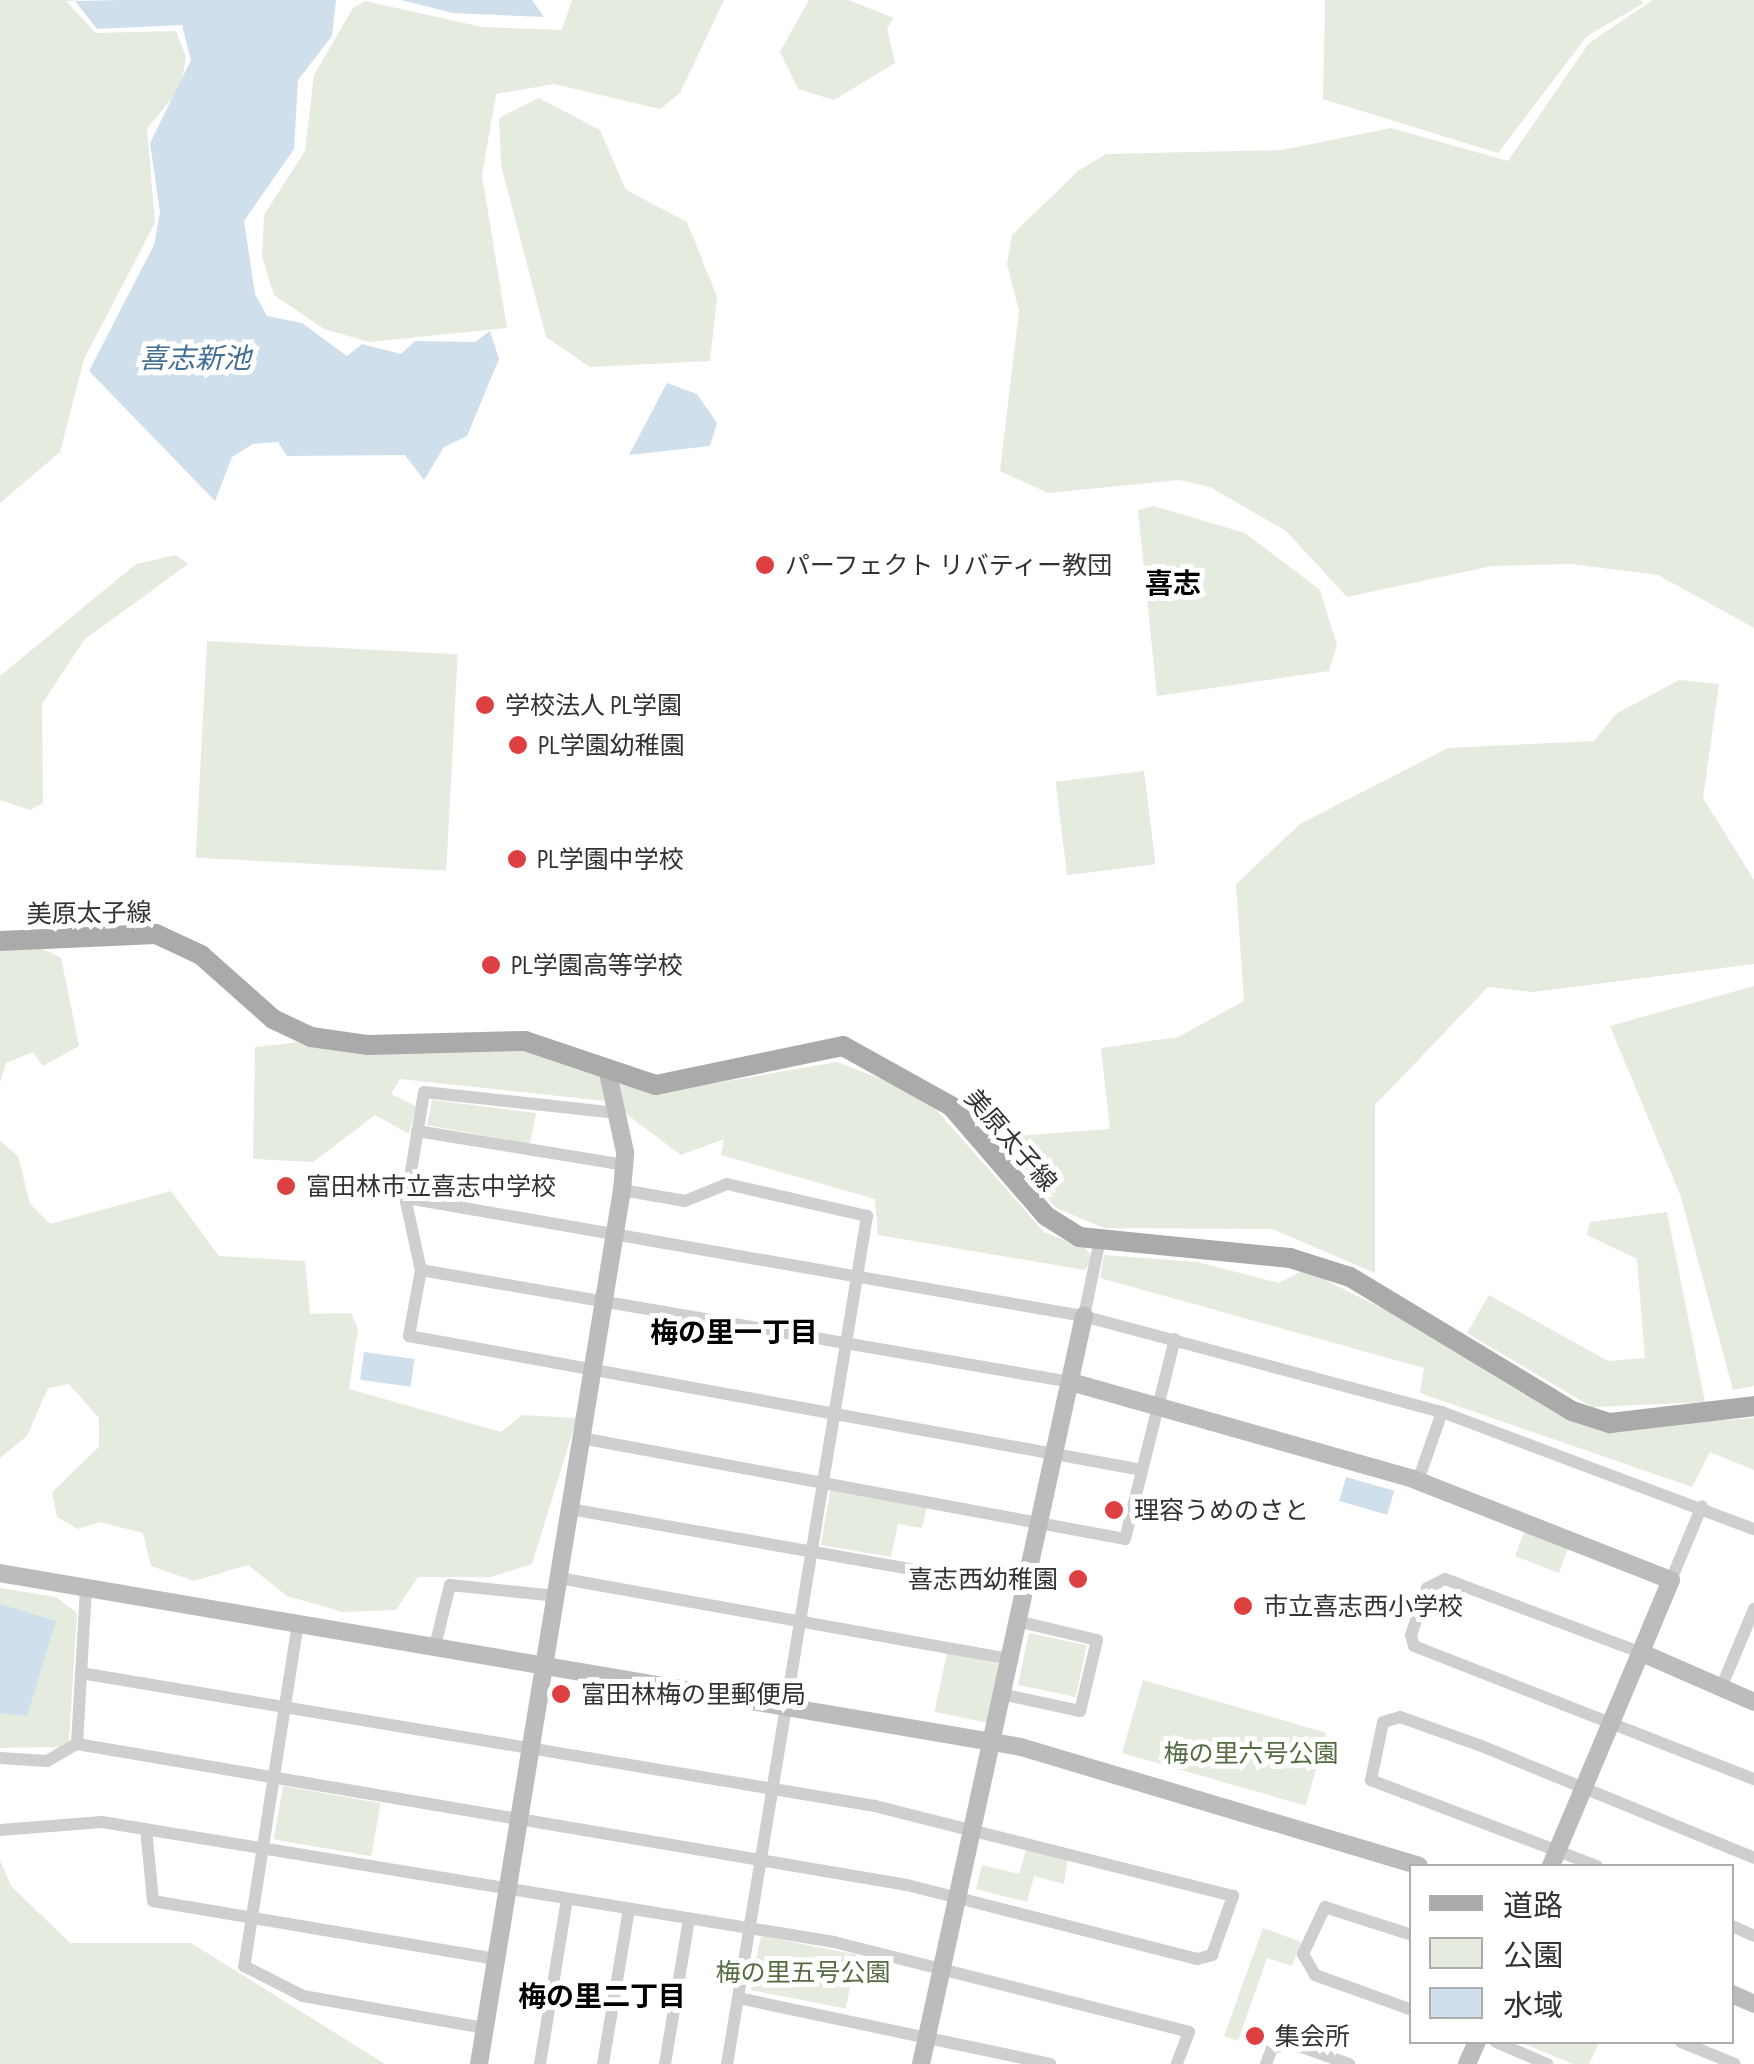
<!DOCTYPE html>
<meta charset="utf-8">
<style>
body{margin:0}
#map{position:relative;width:1754px;height:2064px;overflow:hidden;background:#fff;font-family:"PT Sans Narrow","Noto Sans JP",sans-serif}
div>[style]{position:absolute}
[style*='--x']{left:calc(var(--x)*1px);top:calc(var(--y)*1px);width:calc(var(--w)*1px);rotate:calc(var(--a)*1deg)}
.green>*{inset:0;background:#e5ebdf;transform-origin:0 0}
.water>*{inset:0;background:#d0dfec;transform-origin:0 0}
.street>*{height:12px;margin:-6px;padding:0 6px;transform-origin:6px;border-radius:6px;background:#cfcfcf}
.secondary>*{height:18px;margin:-9px;padding:0 9px;transform-origin:9px;border-radius:9px;background:#bcbcbc}
.primary>*{height:20px;margin:-10px;padding:0 10px;transform-origin:10px;border-radius:10px;background:#aaa}
.dots>*{width:28px;height:28px;translate:-50% -50%;box-sizing:border-box;border:5px solid #fff;border-radius:50%}
span{translate:-50% -50%;white-space:nowrap;text-align:center;line-height:1.15;-webkit-text-stroke:10px #fff;paint-order:stroke}
.poi-label{font-size:25px;color:#323232}
.left{translate:0 -50%;text-align:left}
.right{translate:-100% -50%;text-align:right}
.street-label{font-size:25px;color:#323232}
.park-label{font-size:25px;color:#536d41}
.water-label{font-size:28px;color:#426e93;font-style:italic}
.neighbourhood-label{font-size:28px;color:#000;font-weight:700}
.legend{position:absolute;left:1409px;top:1864px;width:325px;height:180px;box-sizing:border-box;background:#fff;border:2px solid #adadad;margin:0;padding:12px 18px;list-style:none;font-size:30px;color:#323232}
.legend li{display:flex;align-items:center;gap:20px;height:50px}
.legend b{width:50px;border:2px solid #adadad}
</style>
<div id="map">
<div class="green">
<div style="clip-path:polygon(0 0,81px 0,66px 1px,96px 33px,176px 31px,186px 57px,181px 88px,147px 128px,155px 223px,84px 359px,60px 452px,0 503px)"></div>
<div style="clip-path:polygon(572px 0,724px 0,680px 93px,660px 109px,554px 84px,496px 94px,482px 175px,507px 328px,369px 342px,324px 329px,274px 295px,262px 257px,264px 215px,305px 151px,314px 75px,353px 8px,365px 1px,482px 27px,562px 30px)"></div>
<div style="clip-path:polygon(809px 0,848px 0,894px 18px,887px 28px,895px 63px,834px 100px,798px 89px,780px 52px)"></div>
<div style="clip-path:polygon(1325px 0,1641px 0,1644px 3px,1587px 36px,1498px 153px,1323px 99px)"></div>
<div style="clip-path:polygon(1653px 0,1754px 0,1754px 628px,1658px 575px,1570px 564px,1492px 566px,1347px 597px,1286px 531px,1210px 487px,1179px 480px,1048px 493px,1000px 471px,1019px 311px,1007px 264px,1012px 235px,1078px 171px,1106px 154px,1282px 150px,1391px 128px,1508px 161px,1589px 43px)"></div>
<div style="clip-path:polygon(539px 98px,600px 130px,626px 190px,687px 222px,717px 297px,710px 361px,590px 367px,546px 337px,501px 165px,499px 118px)"></div>
<div style="clip-path:polygon(1154px 506px,1245px 533px,1320px 590px,1337px 645px,1329px 671px,1157px 696px,1138px 510px)"></div>
<div style="clip-path:polygon(176px 555px,188px 564px,84px 640px,42px 704px,43px 803px,30px 810px,0 800px,0 676px,136px 564px)"></div>
<div style="left:207px;top:641px;width:251px;height:217px;rotate:3deg"></div>
<div style="clip-path:polygon(1679px 680px,1719px 684px,1703px 798px,1754px 880px,1754px 964px,1533px 992px,1488px 987px,1375px 1105px,1375px 1273px,1272px 1229px,1104px 1228px,1056px 1208px,1020px 1165px,1011px 1136px,1110px 1129px,1101px 1048px,1178px 1037px,1244px 1001px,1236px 884px,1300px 824px,1448px 748px,1594px 741px,1616px 714px)"></div>
<div style="left:1144px;top:771px;width:94px;height:89px;rotate:83deg"></div>
<div style="clip-path:polygon(0 949px,39px 947px,61px 958px,79px 1046px,43px 1066px,33px 1052px,6px 1063px,0 1083px)"></div>
<div style="clip-path:polygon(1754px 986px,1754px 1386px,1733px 1390px,1681px 1197px,1610px 1026px)"></div>
<div style="clip-path:polygon(301px 1042px,504px 1043px,598px 1072px,605px 1101px,400px 1079px,391px 1094px,416px 1106px,409px 1134px,375px 1115px,313px 1162px,253px 1159px,255px 1047px)"></div>
<div style="clip-path:polygon(837px 1062px,923px 1095px,1044px 1232px,1085px 1248px,1093px 1257px,1085px 1270px,878px 1235px,875px 1199px,721px 1155px,724px 1139px,681px 1155px,625px 1113px,620px 1084px,664px 1092px)"></div>
<div style="clip-path:polygon(432px 1100px,536px 1113px,530px 1144px,427px 1125px)"></div>
<div style="clip-path:polygon(0 1141px,18px 1156px,30px 1204px,50px 1224px,171px 1191px,219px 1256px,305px 1261px,310px 1314px,351px 1313px,358px 1329px,349px 1389px,501px 1432px,522px 1415px,577px 1418px,532px 1564px,491px 1577px,418px 1577px,396px 1610px,343px 1612px,287px 1596px,248px 1565px,194px 1581px,151px 1566px,143px 1533px,100px 1522px,78px 1529px,57px 1517px,52px 1492px,99px 1447px,99px 1418px,69px 1384px,48px 1388px,27px 1436px,0 1458px)"></div>
<div style="clip-path:polygon(1667px 1212px,1705px 1402px,1592px 1407px,1467px 1333px,1489px 1295px,1608px 1361px,1645px 1358px,1637px 1259px,1587px 1235px,1590px 1222px)"></div>
<div style="clip-path:polygon(1104px 1255px,1197px 1262px,1279px 1283px,1300px 1272px,1319px 1277px,1621px 1427px,1754px 1418px,1754px 1470px,1710px 1452px,1692px 1487px,1420px 1393px,1424px 1368px,1100px 1278px)"></div>
<div style="clip-path:polygon(831px 1485px,928px 1502px,922px 1528px,898px 1524px,891px 1557px,821px 1545px)"></div>
<div style="left:1525px;top:1530px;width:47px;height:28px;rotate:21deg"></div>
<div style="clip-path:polygon(0 1588px,56px 1597px,77px 1613px,69px 1741px,59px 1747px,0 1748px)"></div>
<div style="left:1029px;top:1633px;width:59px;height:53px;rotate:12deg"></div>
<div style="left:947px;top:1653px;width:57px;height:60px;rotate:12deg"></div>
<div style="left:1143px;top:1680px;width:191px;height:76px;rotate:16deg"></div>
<div style="left:283px;top:1786px;width:99px;height:54px;rotate:10deg"></div>
<div style="clip-path:polygon(1027px 1846px,1068px 1856px,1064px 1884px,1034px 1876px,1027px 1902px,976px 1889px,982px 1865px,1019px 1874px)"></div>
<div style="clip-path:polygon(0 1860px,11px 1886px,70px 1943px,191px 1943px,385px 2064px,0 2064px)"></div>
<div style="clip-path:polygon(1263px 1928px,1301px 1942px,1292px 1966px,1267px 1958px,1238px 2041px,1224px 2036px)"></div>
<div style="left:761px;top:1936px;width:97px;height:55px;rotate:11deg"></div>
<div style="clip-path:polygon(1520px 2042px,1595px 2042px,1599px 2043px,1589px 2064px,1573px 2064px)"></div>
</div>
<div class="water">
<div style="clip-path:polygon(123px 0,336px 0,332px 36px,298px 80px,294px 149px,244px 221px,255px 294px,267px 316px,302px 323px,347px 356px,362px 344px,401px 354px,415px 341px,475px 342px,490px 331px,499px 359px,467px 436px,444px 447px,424px 480px,405px 455px,287px 456px,278px 442px,253px 444px,232px 457px,215px 501px,89px 371px,154px 245px,160px 212px,150px 143px,191px 60px,182px 25px,97px 29px,75px 1px)"></div>
<div style="clip-path:polygon(401px 0,532px 0,544px 17px,453px 13px)"></div>
<div style="clip-path:polygon(667px 383px,697px 394px,717px 423px,710px 446px,629px 455px)"></div>
<div style="left:364px;top:1352px;width:51px;height:28px;rotate:8deg"></div>
<div style="left:1346px;top:1477px;width:50px;height:25px;rotate:16deg"></div>
<div style="clip-path:polygon(0 1604px,56px 1621px,27px 1716px,0 1713px)"></div>
</div>
<div class="street">
<div style="--x:617;--y:1113;--w:194;--a:-173.8"></div>
<div style="--x:424;--y:1092;--w:111;--a:99.3"></div>
<div style="--x:406;--y:1202;--w:70;--a:77.6"></div>
<div style="--x:421;--y:1270;--w:67;--a:100.3"></div>
<div style="--x:409;--y:1336;--w:745;--a:10.36"></div>
<div style="--x:417;--y:1131;--w:210;--a:9.3"></div>
<div style="--x:622;--y:1190;--w:64;--a:9.9"></div>
<div style="--x:685;--y:1201;--w:45;--a:-22"></div>
<div style="--x:727;--y:1184;--w:144;--a:12.9"></div>
<div style="--x:867;--y:1216;--w:859;--a:99.37"></div>
<div style="--x:407;--y:1198;--w:686;--a:9.9"></div>
<div style="--x:1083;--y:1316;--w:372;--a:15"></div>
<div style="--x:1442;--y:1412;--w:333;--a:20.6"></div>
<div style="--x:421;--y:1270;--w:660;--a:9.78"></div>
<div style="--x:1084;--y:1316;--w:74;--a:-78.2"></div>
<div style="--x:581;--y:1438;--w:553;--a:10.52"></div>
<div style="--x:1125;--y:1539;--w:206;--a:-76"></div>
<div style="--x:1418;--y:1481;--w:73;--a:-70.8"></div>
<div style="--x:570;--y:1509;--w:465;--a:10"></div>
<div style="--x:559;--y:1578;--w:461;--a:10.2"></div>
<div style="--x:1671;--y:1580;--w:80;--a:-67.3"></div>
<div style="--x:298;--y:1623;--w:347;--a:98.9"></div>
<div style="--x:244;--y:1966;--w:66;--a:27"></div>
<div style="--x:303;--y:1996;--w:185;--a:10"></div>
<div style="--x:435;--y:1646;--w:63;--a:-76.2"></div>
<div style="--x:450;--y:1585;--w:107;--a:5.9"></div>
<div style="--x:1642;--y:1653;--w:210;--a:-159.4"></div>
<div style="--x:1445;--y:1579;--w:20;--a:153"></div>
<div style="--x:1427;--y:1588;--w:50;--a:108.8"></div>
<div style="--x:1411;--y:1635;--w:11;--a:75"></div>
<div style="--x:1414;--y:1646;--w:365;--a:21.4"></div>
<div style="--x:1721;--y:1688;--w:86;--a:-67.3"></div>
<div style="--x:1006;--y:1695;--w:76;--a:12.2"></div>
<div style="--x:1080;--y:1711;--w:73;--a:-76.5"></div>
<div style="--x:1097;--y:1640;--w:78;--a:-166.7"></div>
<div style="--x:77;--y:1744;--w:156;--a:-86.7"></div>
<div style="--x:0;--y:1758;--w:47;--a:3.7"></div>
<div style="--x:47;--y:1761;--w:34;--a:-30"></div>
<div style="--x:77;--y:1744;--w:842;--a:9.64"></div>
<div style="--x:907;--y:1885;--w:300;--a:14.3"></div>
<div style="--x:1198;--y:1959;--w:15;--a:-16"></div>
<div style="--x:1212;--y:1955;--w:63;--a:-70.4"></div>
<div style="--x:1233;--y:1896;--w:369;--a:-165.9"></div>
<div style="--x:875;--y:1806;--w:805;--a:-170.49"></div>
<div style="--x:146;--y:1829;--w:72;--a:84.4"></div>
<div style="--x:153;--y:1901;--w:348;--a:9.6"></div>
<div style="--x:0;--y:1830;--w:102;--a:-4.5"></div>
<div style="--x:102;--y:1822;--w:742;--a:9.31"></div>
<div style="--x:834;--y:1942;--w:366;--a:14.2"></div>
<div style="--x:1189;--y:2032;--w:34;--a:111"></div>
<div style="--x:1597;--y:1866;--w:242;--a:-159.2"></div>
<div style="--x:1371;--y:1780;--w:59;--a:-78.3"></div>
<div style="--x:1383;--y:1722;--w:18;--a:-16"></div>
<div style="--x:1400;--y:1717;--w:84;--a:19.5"></div>
<div style="--x:1479;--y:1745;--w:297;--a:22.3"></div>
<div style="--x:1732;--y:1926;--w:24;--a:24"></div>
<div style="--x:1412;--y:1935;--w:91;--a:-162.2"></div>
<div style="--x:1325;--y:1907;--w:52;--a:115.1"></div>
<div style="--x:1303;--y:1954;--w:24;--a:60"></div>
<div style="--x:1315;--y:1975;--w:103;--a:19.8"></div>
<div style="--x:738;--y:1998;--w:319;--a:11.9"></div>
<div style="--x:1496;--y:2042;--w:56;--a:23.3"></div>
<div style="--x:1681;--y:2042;--w:58;--a:22.2"></div>
<div style="--x:540;--y:2064;--w:167;--a:-80.7"></div>
<div style="--x:603;--y:2064;--w:157;--a:-80.5"></div>
<div style="--x:665;--y:2064;--w:147;--a:-80.6"></div>
<div style="--x:1266;--y:2064;--w:17;--a:-69"></div>
<div style="--x:1272;--y:2048;--w:20;--a:-15"></div>
<div style="--x:1291;--y:2043;--w:62;--a:19.9"></div>
</div>
<div class="secondary">
<div style="--x:1071;--y:1382;--w:355;--a:15.8"></div>
<div style="--x:1413;--y:1479;--w:277;--a:21.4"></div>
<div style="--x:1671;--y:1580;--w:310;--a:112.8"></div>
<div style="--x:0;--y:1573;--w:1036;--a:9.67"></div>
<div style="--x:1021;--y:1747;--w:415;--a:16.6"></div>
<div style="--x:1642;--y:1653;--w:122;--a:23.6"></div>
<div style="--x:1732;--y:1994;--w:24;--a:24"></div>
<div style="--x:479;--y:2064;--w:886;--a:-80.71"></div>
<div style="--x:622;--y:1190;--w:38;--a:-85"></div>
<div style="--x:625;--y:1152;--w:85;--a:-102.2"></div>
<div style="--x:921;--y:2064;--w:766;--a:-77.71"></div>
<div style="--x:1467;--y:2064;--w:24;--a:-66"></div>
</div>
<div class="primary">
<div style="--x:0;--y:941;--w:156;--a:-2.6"></div>
<div style="--x:156;--y:934;--w:50;--a:25"></div>
<div style="--x:201;--y:955;--w:96;--a:41.6"></div>
<div style="--x:273;--y:1019;--w:42;--a:25.3"></div>
<div style="--x:311;--y:1037;--w:58;--a:8"></div>
<div style="--x:368;--y:1045;--w:157;--a:-1.5"></div>
<div style="--x:525;--y:1041;--w:138;--a:18.6"></div>
<div style="--x:656;--y:1085;--w:191;--a:-11.8"></div>
<div style="--x:843;--y:1046;--w:124;--a:29.1"></div>
<div style="--x:951;--y:1106;--w:145;--a:49.2"></div>
<div style="--x:1046;--y:1216;--w:39;--a:32"></div>
<div style="--x:1079;--y:1237;--w:212;--a:5.7"></div>
<div style="--x:1290;--y:1258;--w:63;--a:17.6"></div>
<div style="--x:1350;--y:1277;--w:259;--a:31.1"></div>
<div style="--x:1572;--y:1411;--w:40;--a:18"></div>
<div style="--x:1610;--y:1423;--w:145;--a:-6.7"></div>
</div>
<div class="dots">
<div style="left:765px;top:565px;background:#de3f41"></div>
<div style="left:485px;top:705px;background:#de3f41"></div>
<div style="left:518px;top:745px;background:#de3f41"></div>
<div style="left:517px;top:859px;background:#de3f41"></div>
<div style="left:491px;top:965px;background:#de3f41"></div>
<div style="left:286px;top:1186px;background:#de3f41"></div>
<div style="left:1114px;top:1510px;background:#de3f41"></div>
<div style="left:1078px;top:1579px;background:#de3f41"></div>
<div style="left:1243px;top:1606px;background:#de3f41"></div>
<div style="left:561px;top:1694px;background:#de3f41"></div>
<div style="left:1255px;top:2036px;background:#de3f41"></div>
</div>
<div class="poi-label">
<span class="left" style="left:785px;top:565px">パーフェクト リバティー教団</span>
<span class="left" style="left:505px;top:705px">学校法人 PL学園</span>
<span class="left" style="left:538px;top:745px">PL学園幼稚園</span>
<span class="left" style="left:537px;top:859px">PL学園中学校</span>
<span class="left" style="left:511px;top:965px">PL学園高等学校</span>
<span class="left" style="left:306px;top:1186px">富田林市立喜志中学校</span>
<span class="left" style="left:1134px;top:1510px">理容うめのさと</span>
<span class="right" style="left:1058px;top:1579px">喜志西幼稚園</span>
<span class="left" style="left:1263px;top:1606px">市立喜志西小学校</span>
<span class="left" style="left:581px;top:1694px">富田林梅の里郵便局</span>
<span class="left" style="left:1275px;top:2036px">集会所</span>
</div>
<div class="street-label">
<span style="left:89px;top:913px;rotate:-1deg">美原太子線</span>
<span style="left:1011px;top:1140px;rotate:49deg">美原太子線</span>
</div>
<div class="park-label">
<span style="left:1251px;top:1753px">梅の里六号公園</span>
<span style="left:803px;top:1972px">梅の里五号公園</span>
</div>
<div class="water-label">
<span style="left:195px;top:358px">喜志新池</span>
</div>
<div class="neighbourhood-label">
<span style="left:1173px;top:583px">喜志</span>
<span style="left:734px;top:1332px">梅の里一丁目</span>
<span style="left:602px;top:1996px">梅の里二丁目</span>
</div>
<ul class="legend">
<li><b style="height:12px;background:#aaa"></b>道路</li>
<li><b style="height:28px;background:#e5ebdf"></b>公園</li>
<li><b style="height:28px;background:#d0dfec"></b>水域</li>
</ul>
</div>
